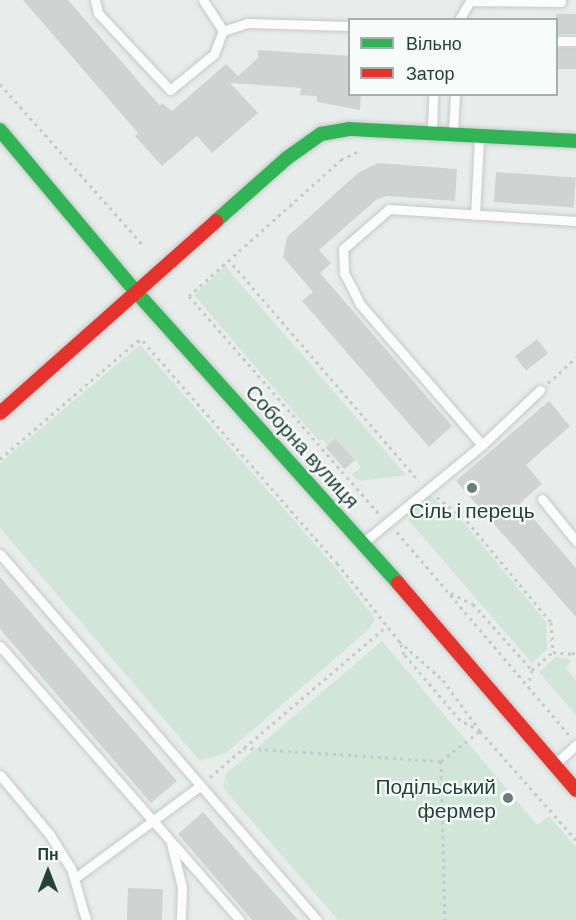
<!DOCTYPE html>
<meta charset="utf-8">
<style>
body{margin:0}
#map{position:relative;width:576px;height:920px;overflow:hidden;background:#e8edeb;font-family:Barlow,sans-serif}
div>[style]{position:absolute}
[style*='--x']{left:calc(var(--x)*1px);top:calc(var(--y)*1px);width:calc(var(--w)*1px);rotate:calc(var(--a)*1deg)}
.green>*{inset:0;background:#d1e6d8}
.building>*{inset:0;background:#cfd4d2;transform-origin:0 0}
.path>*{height:3px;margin-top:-1.5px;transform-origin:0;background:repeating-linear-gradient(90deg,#c3ccca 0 3px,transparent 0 7.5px)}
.roads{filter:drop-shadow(0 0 2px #c5cac8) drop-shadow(0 0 2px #c5cac8)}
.lane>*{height:9px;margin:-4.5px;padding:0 4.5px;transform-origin:4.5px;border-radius:4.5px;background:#fcfcfc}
.fast>*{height:14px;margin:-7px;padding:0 7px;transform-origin:7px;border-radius:7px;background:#30b455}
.jam>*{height:14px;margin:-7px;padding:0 7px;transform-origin:7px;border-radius:7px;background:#e5322d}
.dots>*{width:16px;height:16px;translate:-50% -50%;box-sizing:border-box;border:3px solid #f7fbf9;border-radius:50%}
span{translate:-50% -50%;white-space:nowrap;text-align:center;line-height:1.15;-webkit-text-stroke:4.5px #f7fbf9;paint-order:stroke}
.street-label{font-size:21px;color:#24423a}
.poi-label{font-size:21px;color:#24423a}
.right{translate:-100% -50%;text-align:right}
.legend{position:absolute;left:348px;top:18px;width:210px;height:78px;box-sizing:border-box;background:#f7fbf9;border:2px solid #a3b1ad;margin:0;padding:8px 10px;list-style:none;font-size:18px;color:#24423a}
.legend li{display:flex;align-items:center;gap:12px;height:30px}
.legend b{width:30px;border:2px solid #a3b1ad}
.north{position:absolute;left:18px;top:842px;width:60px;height:60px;-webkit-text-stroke:4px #f7fbf9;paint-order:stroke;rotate:0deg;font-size:16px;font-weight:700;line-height:24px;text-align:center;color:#24423a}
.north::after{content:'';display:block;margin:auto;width:21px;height:27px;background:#24423a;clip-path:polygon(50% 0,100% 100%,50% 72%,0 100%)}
</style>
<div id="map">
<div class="green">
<div style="clip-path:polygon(225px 266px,406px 475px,360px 481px,352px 475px,361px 467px,337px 438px,327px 445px,322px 439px,319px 441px,194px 295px)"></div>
<div style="clip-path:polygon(140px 345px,334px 566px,375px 619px,369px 629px,226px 753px,200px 761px,0 528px,0 463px)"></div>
<div style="clip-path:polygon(430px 495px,464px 523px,546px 622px,547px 649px,532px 663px,409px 521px,409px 513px)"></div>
<div style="clip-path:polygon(382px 641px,537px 825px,549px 816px,576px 847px,576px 920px,338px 920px,223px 788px,226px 774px)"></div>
<div style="clip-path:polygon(556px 657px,572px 660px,566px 668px,576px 681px,576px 715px,539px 672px)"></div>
</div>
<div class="building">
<div style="clip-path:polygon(23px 0,68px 0,160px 106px,162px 103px,172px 111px,226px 64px,238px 76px,258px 58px,258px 50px,350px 56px,350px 94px,361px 94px,360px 110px,317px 102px,317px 96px,300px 95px,301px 88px,230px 83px,258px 113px,212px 153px,197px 136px,162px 166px,135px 136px,138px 133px)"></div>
<div style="left:556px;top:14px;width:20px;height:20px"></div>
<div style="left:556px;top:48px;width:20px;height:21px"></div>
<div style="clip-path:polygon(378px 163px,457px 169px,455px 201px,388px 196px,377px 199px,319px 250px,331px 263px,320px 273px,452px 426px,429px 447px,302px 301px,313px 292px,283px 257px,287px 237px,358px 173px)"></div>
<div style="left:496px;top:172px;width:80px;height:30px;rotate:4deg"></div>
<div style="left:537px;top:339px;width:18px;height:28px;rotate:52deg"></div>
<div style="clip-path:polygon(549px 401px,570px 426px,526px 465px,542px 484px,520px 503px,576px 568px,576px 617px,456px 481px)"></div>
<div style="left:336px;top:438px;width:29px;height:14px;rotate:49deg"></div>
<div style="clip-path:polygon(0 577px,177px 781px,151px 803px,0 629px)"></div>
<div style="clip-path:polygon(203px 812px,298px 920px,252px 920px,178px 834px)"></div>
<div style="left:128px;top:888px;width:35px;height:32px;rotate:2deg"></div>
</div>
<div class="path">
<div style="--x:0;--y:84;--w:217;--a:48.4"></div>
<div style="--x:357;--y:152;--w:17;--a:155"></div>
<div style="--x:342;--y:159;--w:205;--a:138.2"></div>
<div style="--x:189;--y:296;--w:288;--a:48.9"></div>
<div style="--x:228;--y:259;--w:293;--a:49.3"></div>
<div style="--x:548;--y:383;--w:38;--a:-42"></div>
<div style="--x:0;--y:459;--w:181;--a:-40.7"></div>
<div style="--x:137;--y:341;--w:6;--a:0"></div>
<div style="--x:143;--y:341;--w:295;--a:48.9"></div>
<div style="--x:337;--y:563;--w:100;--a:51.5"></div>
<div style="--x:399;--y:641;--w:59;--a:41.6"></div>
<div style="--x:443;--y:680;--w:63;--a:54"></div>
<div style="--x:480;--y:731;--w:145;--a:48.6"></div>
<div style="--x:437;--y:497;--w:38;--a:39"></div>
<div style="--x:467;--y:521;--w:131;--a:50.3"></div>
<div style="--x:551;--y:622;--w:30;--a:86"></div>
<div style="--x:397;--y:532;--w:266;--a:49.7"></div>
<div style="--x:451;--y:593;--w:25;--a:27"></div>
<div style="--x:473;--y:604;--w:89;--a:48.2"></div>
<div style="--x:532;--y:670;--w:12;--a:104"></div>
<div style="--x:532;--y:670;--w:28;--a:-41"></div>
<div style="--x:553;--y:652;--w:19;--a:6"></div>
<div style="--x:572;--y:654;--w:5;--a:-37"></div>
<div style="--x:243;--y:748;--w:198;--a:3.8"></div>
<div style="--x:441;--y:761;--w:49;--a:-37.6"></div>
<div style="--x:480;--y:731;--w:23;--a:-151"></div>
<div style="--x:460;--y:720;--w:87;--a:-130.3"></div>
<div style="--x:404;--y:654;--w:13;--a:-108"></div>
<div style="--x:441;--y:761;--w:159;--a:88.6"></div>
<div style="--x:210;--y:777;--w:233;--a:-40.5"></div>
</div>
<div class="roads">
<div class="lane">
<div style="--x:95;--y:0;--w:13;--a:77"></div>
<div style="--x:98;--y:13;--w:105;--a:46.9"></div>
<div style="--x:170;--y:90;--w:57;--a:-39.3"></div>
<div style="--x:214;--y:54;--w:25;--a:-69"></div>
<div style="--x:203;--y:0;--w:37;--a:57"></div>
<div style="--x:223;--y:31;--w:25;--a:-18"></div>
<div style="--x:247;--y:23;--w:103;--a:1.7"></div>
<div style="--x:459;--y:20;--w:22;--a:-60"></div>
<div style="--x:470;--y:1;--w:91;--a:0.6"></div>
<div style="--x:556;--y:41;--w:19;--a:0"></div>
<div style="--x:432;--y:131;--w:37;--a:-88"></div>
<div style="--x:453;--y:132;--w:38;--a:-87"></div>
<div style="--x:475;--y:215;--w:76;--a:-87"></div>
<div style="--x:482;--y:445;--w:186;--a:-130.9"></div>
<div style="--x:360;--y:304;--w:35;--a:-117"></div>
<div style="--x:344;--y:273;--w:24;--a:-92"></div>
<div style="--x:343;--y:249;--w:61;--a:-41"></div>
<div style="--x:389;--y:209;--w:187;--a:3.7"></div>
<div style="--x:542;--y:499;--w:54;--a:51"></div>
<div style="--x:365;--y:541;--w:151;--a:-39.4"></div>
<div style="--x:482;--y:445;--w:80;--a:-43.5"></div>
<div style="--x:0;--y:554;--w:484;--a:49.1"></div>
<div style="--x:0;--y:646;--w:364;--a:48.8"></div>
<div style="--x:556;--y:763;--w:27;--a:-42"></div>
<div style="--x:0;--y:775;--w:78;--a:50.2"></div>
<div style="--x:50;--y:835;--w:39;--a:58"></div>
<div style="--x:71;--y:868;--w:54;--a:73.9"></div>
<div style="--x:171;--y:843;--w:45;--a:76"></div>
<div style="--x:182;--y:887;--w:33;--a:92"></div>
<div style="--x:75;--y:878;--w:155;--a:-36.4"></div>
</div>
<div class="fast">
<div style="--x:0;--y:130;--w:213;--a:50"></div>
<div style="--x:137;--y:293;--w:390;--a:48"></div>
<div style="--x:216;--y:221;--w:95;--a:-41.6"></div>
<div style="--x:287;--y:158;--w:42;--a:-35.2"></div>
<div style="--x:321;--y:134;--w:28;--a:-10"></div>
<div style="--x:349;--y:129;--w:227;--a:3"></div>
</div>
<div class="jam">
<div style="--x:0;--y:413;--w:289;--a:-41.6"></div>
<div style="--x:398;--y:583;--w:273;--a:49.3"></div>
</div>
</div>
<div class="dots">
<div style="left:472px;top:488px;background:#697e78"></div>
<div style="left:508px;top:798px;background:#697e78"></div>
</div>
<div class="street-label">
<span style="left:303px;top:446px;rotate:48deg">Соборна вулиця</span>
</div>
<div class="poi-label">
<span style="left:472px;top:510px">Сіль і перець</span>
<span class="right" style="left:496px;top:798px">Подільський<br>фермер</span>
</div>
<ul class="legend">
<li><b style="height:8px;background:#30b455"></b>Вільно</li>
<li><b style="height:8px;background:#e5322d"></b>Затор</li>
</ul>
<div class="north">Пн</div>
</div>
